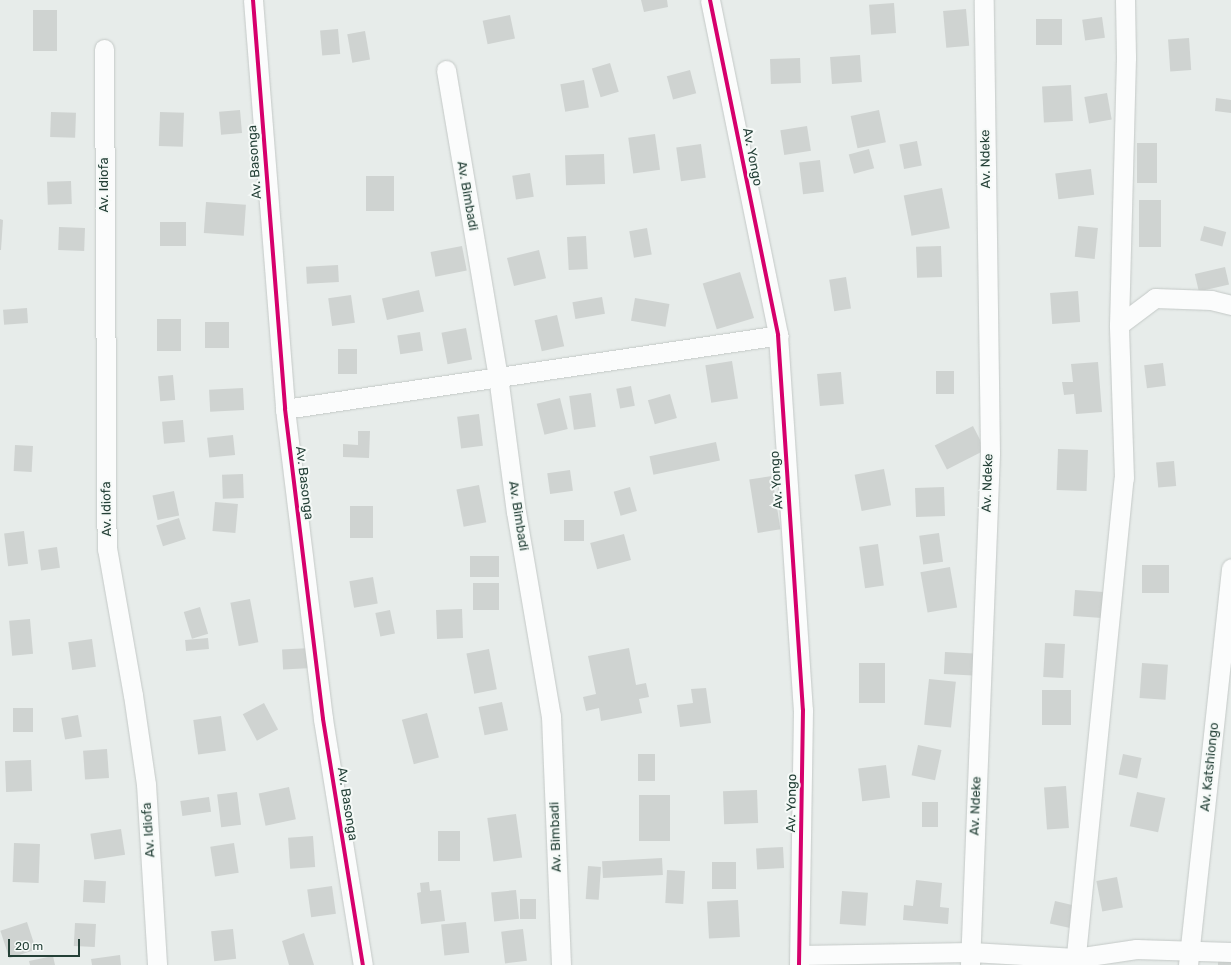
<!DOCTYPE html>
<style>
body{margin:0}
#map{position:relative;width:1231px;height:965px;overflow:hidden;background:#e7ecea;font-family:Rubik,sans-serif}
div>[style]{position:absolute}
[style*='--x']{left:calc(var(--x)*1px);top:calc(var(--y)*1px);width:calc(var(--w)*1px);rotate:calc(var(--a)*1deg)}
.building>*{inset:0;background:#cfd3d1;transform-origin:0 0}
.roads{filter:drop-shadow(0 0 1px #c4c9c7) drop-shadow(0 0 1px #c4c9c7)}
.street>*{height:19px;margin:-9.5px;padding:0 9.5px;transform-origin:9.5px;border-radius:9.5px;background:#fbfcfc}
.cycleway>*{height:4px;margin:-2px;padding:0 2px;transform-origin:2px;border-radius:2px;background:#d6006c}
span{translate:-50% -50%;white-space:nowrap;text-align:center;line-height:1.15;-webkit-text-stroke:4px #f6faf8;paint-order:stroke}
.street-label{font-size:13px;color:#244037}
.scale{position:absolute;left:8px;top:939px;width:72px;height:18px;box-sizing:border-box;border:2px solid #244037;border-top:0;padding-left:5px;font-size:12px;line-height:14px;white-space:nowrap;color:#244037;-webkit-text-stroke:3px #f6faf8;paint-order:stroke}
</style>
<div id="map">
<div class="building">
<div style="clip-path:polygon(641px 0,667px 0,668px 7px,644px 12px)"></div>
<div style="left:894px;top:3px;width:30px;height:25px;rotate:86deg"></div>
<div style="left:966px;top:9px;width:37px;height:23px;rotate:85deg"></div>
<div style="left:33px;top:10px;width:24px;height:41px"></div>
<div style="left:510px;top:15px;width:24px;height:28px;rotate:78deg"></div>
<div style="left:1102px;top:17px;width:21px;height:20px;rotate:82deg"></div>
<div style="left:1036px;top:19px;width:26px;height:26px"></div>
<div style="left:338px;top:29px;width:25px;height:18px;rotate:85deg"></div>
<div style="left:365px;top:31px;width:29px;height:18px;rotate:80deg"></div>
<div style="left:1189px;top:38px;width:32px;height:21px;rotate:86deg"></div>
<div style="left:860px;top:55px;width:27px;height:30px;rotate:86deg"></div>
<div style="left:800px;top:58px;width:25px;height:30px;rotate:88deg"></div>
<div style="left:610px;top:63px;width:30px;height:19px;rotate:73deg"></div>
<div style="left:690px;top:70px;width:24px;height:24px;rotate:75deg"></div>
<div style="left:584px;top:80px;width:28px;height:24px;rotate:80deg"></div>
<div style="left:1071px;top:85px;width:36px;height:29px;rotate:87deg"></div>
<div style="left:1107px;top:93px;width:27px;height:23px;rotate:80deg"></div>
<div style="clip-path:polygon(1216px 98px,1231px 100px,1231px 113px,1215px 111px)"></div>
<div style="left:240px;top:110px;width:23px;height:21px;rotate:85deg"></div>
<div style="left:879px;top:110px;width:33px;height:29px;rotate:78deg"></div>
<div style="left:51px;top:112px;width:25px;height:25px;rotate:2deg"></div>
<div style="left:160px;top:112px;width:24px;height:34px;rotate:2deg"></div>
<div style="left:807px;top:126px;width:25px;height:27px;rotate:81deg"></div>
<div style="left:655px;top:134px;width:36px;height:27px;rotate:82deg"></div>
<div style="left:917px;top:141px;width:25px;height:18px;rotate:79deg"></div>
<div style="left:1137px;top:143px;width:20px;height:40px"></div>
<div style="left:701px;top:144px;width:34px;height:25px;rotate:82deg"></div>
<div style="left:869px;top:149px;width:20px;height:21px;rotate:75deg"></div>
<div style="left:604px;top:154px;width:30px;height:39px;rotate:88deg"></div>
<div style="left:820px;top:160px;width:32px;height:21px;rotate:83deg"></div>
<div style="left:1091px;top:169px;width:26px;height:36px;rotate:83deg"></div>
<div style="left:530px;top:173px;width:24px;height:18px;rotate:81deg"></div>
<div style="left:366px;top:176px;width:28px;height:35px"></div>
<div style="left:71px;top:181px;width:23px;height:24px;rotate:88deg"></div>
<div style="left:942px;top:188px;width:41px;height:39px;rotate:79deg"></div>
<div style="left:1139px;top:200px;width:22px;height:47px"></div>
<div style="left:206px;top:202px;width:40px;height:31px;rotate:4deg"></div>
<div style="clip-path:polygon(0 219px,3px 220px,1px 250px,0 250px)"></div>
<div style="left:160px;top:222px;width:26px;height:24px"></div>
<div style="left:1078px;top:226px;width:20px;height:31px;rotate:6deg"></div>
<div style="left:1204px;top:226px;width:23px;height:15px;rotate:15deg"></div>
<div style="left:59px;top:227px;width:26px;height:23px;rotate:2deg"></div>
<div style="left:647px;top:228px;width:27px;height:18px;rotate:80deg"></div>
<div style="left:586px;top:236px;width:33px;height:19px;rotate:87deg"></div>
<div style="left:462px;top:246px;width:25px;height:32px;rotate:79deg"></div>
<div style="left:941px;top:246px;width:31px;height:25px;rotate:88deg"></div>
<div style="left:539px;top:250px;width:29px;height:33px;rotate:76deg"></div>
<div style="left:338px;top:265px;width:17px;height:32px;rotate:87deg"></div>
<div style="left:1225px;top:267px;width:18px;height:31px;rotate:77deg"></div>
<div style="left:740px;top:272px;width:48px;height:39px;rotate:73deg"></div>
<div style="left:846px;top:277px;width:32px;height:17px;rotate:81deg"></div>
<div style="left:419px;top:290px;width:22px;height:38px;rotate:77deg"></div>
<div style="left:1078px;top:291px;width:31px;height:28px;rotate:86deg"></div>
<div style="left:351px;top:295px;width:28px;height:23px;rotate:82deg"></div>
<div style="left:602px;top:297px;width:17px;height:30px;rotate:80deg"></div>
<div style="left:635px;top:298px;width:35px;height:23px;rotate:10deg"></div>
<div style="left:27px;top:308px;width:15px;height:24px;rotate:86deg"></div>
<div style="left:557px;top:315px;width:32px;height:23px;rotate:77deg"></div>
<div style="left:157px;top:319px;width:24px;height:32px"></div>
<div style="left:205px;top:322px;width:24px;height:26px"></div>
<div style="left:466px;top:328px;width:32px;height:25px;rotate:79deg"></div>
<div style="left:420px;top:332px;width:19px;height:23px;rotate:81deg"></div>
<div style="left:338px;top:349px;width:19px;height:25px"></div>
<div style="left:732px;top:361px;width:38px;height:27px;rotate:81deg"></div>
<div style="clip-path:polygon(1098px 362px,1102px 412px,1076px 414px,1074px 394px,1064px 395px,1062px 382px,1073px 382px,1071px 364px)"></div>
<div style="left:1163px;top:363px;width:23px;height:19px;rotate:83deg"></div>
<div style="left:936px;top:371px;width:18px;height:23px"></div>
<div style="left:841px;top:372px;width:32px;height:24px;rotate:85deg"></div>
<div style="left:173px;top:375px;width:25px;height:15px;rotate:85deg"></div>
<div style="left:631px;top:386px;width:20px;height:15px;rotate:79deg"></div>
<div style="left:243px;top:388px;width:22px;height:34px;rotate:87deg"></div>
<div style="left:591px;top:393px;width:34px;height:22px;rotate:82deg"></div>
<div style="left:670px;top:394px;width:25px;height:23px;rotate:74deg"></div>
<div style="left:560px;top:398px;width:32px;height:24px;rotate:76deg"></div>
<div style="left:479px;top:414px;width:32px;height:22px;rotate:83deg"></div>
<div style="left:183px;top:420px;width:22px;height:21px;rotate:85deg"></div>
<div style="left:973px;top:426px;width:27px;height:43px;rotate:63deg"></div>
<div style="clip-path:polygon(358px 431px,370px 431px,369px 458px,343px 457px,343px 444px,358px 445px)"></div>
<div style="left:233px;top:435px;width:20px;height:26px;rotate:84deg"></div>
<div style="left:716px;top:442px;width:19px;height:68px;rotate:78deg"></div>
<div style="left:15px;top:445px;width:18px;height:26px;rotate:3deg"></div>
<div style="left:1058px;top:449px;width:30px;height:41px;rotate:2deg"></div>
<div style="left:1174px;top:461px;width:25px;height:18px;rotate:85deg"></div>
<div style="left:884px;top:469px;width:37px;height:30px;rotate:79deg"></div>
<div style="left:570px;top:470px;width:21px;height:23px;rotate:82deg"></div>
<div style="left:243px;top:474px;width:24px;height:21px;rotate:88deg"></div>
<div style="left:772px;top:476px;width:54px;height:23px;rotate:81deg"></div>
<div style="left:479px;top:485px;width:38px;height:23px;rotate:79deg"></div>
<div style="left:630px;top:487px;width:25px;height:17px;rotate:74deg"></div>
<div style="left:944px;top:487px;width:29px;height:29px;rotate:88deg"></div>
<div style="left:174px;top:491px;width:25px;height:22px;rotate:78deg"></div>
<div style="left:215px;top:502px;width:23px;height:29px;rotate:5deg"></div>
<div style="left:350px;top:506px;width:23px;height:32px"></div>
<div style="left:179px;top:518px;width:22px;height:24px;rotate:72deg"></div>
<div style="left:584px;top:520px;width:21px;height:20px;rotate:90deg"></div>
<div style="left:24px;top:531px;width:33px;height:20px;rotate:83deg"></div>
<div style="left:939px;top:533px;width:29px;height:20px;rotate:82deg"></div>
<div style="left:624px;top:534px;width:27px;height:35px;rotate:75deg"></div>
<div style="left:878px;top:544px;width:42px;height:19px;rotate:82deg"></div>
<div style="left:57px;top:547px;width:21px;height:19px;rotate:82deg"></div>
<div style="left:470px;top:556px;width:29px;height:21px"></div>
<div style="left:1142px;top:565px;width:27px;height:28px"></div>
<div style="left:950px;top:567px;width:41px;height:30px;rotate:80deg"></div>
<div style="left:373px;top:577px;width:27px;height:24px;rotate:80deg"></div>
<div style="left:473px;top:583px;width:26px;height:27px"></div>
<div style="left:1075px;top:590px;width:29px;height:26px;rotate:4deg"></div>
<div style="left:250px;top:599px;width:44px;height:20px;rotate:79deg"></div>
<div style="left:200px;top:607px;width:28px;height:17px;rotate:73deg"></div>
<div style="left:462px;top:609px;width:29px;height:26px;rotate:88deg"></div>
<div style="left:390px;top:610px;width:24px;height:15px;rotate:78deg"></div>
<div style="left:30px;top:619px;width:35px;height:21px;rotate:85deg"></div>
<div style="left:208px;top:638px;width:11px;height:23px;rotate:85deg"></div>
<div style="left:92px;top:639px;width:28px;height:24px;rotate:82deg"></div>
<div style="left:1045px;top:643px;width:20px;height:34px;rotate:3deg"></div>
<div style="left:311px;top:648px;width:20px;height:29px;rotate:87deg"></div>
<div style="clip-path:polygon(629px 648px,636px 685px,646px 683px,649px 697px,639px 699px,642px 713px,601px 721px,599px 708px,586px 711px,583px 697px,596px 694px,588px 656px)"></div>
<div style="left:489px;top:649px;width:41px;height:23px;rotate:79deg"></div>
<div style="left:945px;top:652px;width:34px;height:22px;rotate:3deg"></div>
<div style="left:859px;top:663px;width:26px;height:40px"></div>
<div style="left:1142px;top:663px;width:26px;height:35px;rotate:4deg"></div>
<div style="left:929px;top:679px;width:27px;height:46px;rotate:6deg"></div>
<div style="clip-path:polygon(706px 688px,711px 723px,680px 727px,677px 705px,693px 703px,691px 689px)"></div>
<div style="left:1042px;top:690px;width:29px;height:35px"></div>
<div style="left:502px;top:702px;width:29px;height:24px;rotate:78deg"></div>
<div style="left:264px;top:703px;width:30px;height:24px;rotate:62deg"></div>
<div style="left:13px;top:708px;width:20px;height:24px"></div>
<div style="left:427px;top:713px;width:46px;height:26px;rotate:75deg"></div>
<div style="left:78px;top:715px;width:22px;height:17px;rotate:80deg"></div>
<div style="left:221px;top:716px;width:35px;height:28px;rotate:82deg"></div>
<div style="left:918px;top:745px;width:24px;height:31px;rotate:12deg"></div>
<div style="left:107px;top:749px;width:29px;height:24px;rotate:86deg"></div>
<div style="left:638px;top:754px;width:17px;height:27px"></div>
<div style="left:1123px;top:754px;width:19px;height:21px;rotate:12deg"></div>
<div style="left:31px;top:760px;width:31px;height:26px;rotate:88deg"></div>
<div style="left:886px;top:765px;width:33px;height:28px;rotate:83deg"></div>
<div style="left:1066px;top:786px;width:42px;height:22px;rotate:86deg"></div>
<div style="left:289px;top:787px;width:33px;height:31px;rotate:78deg"></div>
<div style="left:757px;top:790px;width:33px;height:34px;rotate:88deg"></div>
<div style="left:237px;top:792px;width:33px;height:20px;rotate:83deg"></div>
<div style="left:1137px;top:792px;width:29px;height:35px;rotate:12deg"></div>
<div style="left:639px;top:795px;width:31px;height:46px"></div>
<div style="left:209px;top:797px;width:15px;height:29px;rotate:82deg"></div>
<div style="left:938px;top:802px;width:25px;height:16px;rotate:90deg"></div>
<div style="left:516px;top:814px;width:44px;height:29px;rotate:82deg"></div>
<div style="left:121px;top:829px;width:26px;height:31px;rotate:81deg"></div>
<div style="left:438px;top:831px;width:22px;height:30px"></div>
<div style="left:313px;top:836px;width:31px;height:25px;rotate:86deg"></div>
<div style="left:14px;top:843px;width:26px;height:39px;rotate:2deg"></div>
<div style="left:234px;top:843px;width:30px;height:24px;rotate:81deg"></div>
<div style="left:783px;top:847px;width:21px;height:27px;rotate:87deg"></div>
<div style="left:662px;top:858px;width:17px;height:60px;rotate:87deg"></div>
<div style="left:712px;top:862px;width:24px;height:27px"></div>
<div style="left:588px;top:866px;width:13px;height:33px;rotate:4deg"></div>
<div style="left:667px;top:870px;width:18px;height:33px;rotate:3deg"></div>
<div style="left:1117px;top:877px;width:31px;height:21px;rotate:79deg"></div>
<div style="left:84px;top:880px;width:22px;height:22px;rotate:3deg"></div>
<div style="clip-path:polygon(916px 880px,942px 883px,940px 907px,949px 908px,948px 924px,903px 920px,904px 905px,913px 906px)"></div>
<div style="clip-path:polygon(429px 882px,430px 891px,441px 890px,445px 921px,421px 924px,417px 893px,421px 892px,420px 883px)"></div>
<div style="left:332px;top:886px;width:28px;height:25px;rotate:82deg"></div>
<div style="left:516px;top:890px;width:29px;height:25px;rotate:84deg"></div>
<div style="left:842px;top:891px;width:26px;height:33px;rotate:4deg"></div>
<div style="left:520px;top:899px;width:16px;height:20px"></div>
<div style="left:738px;top:900px;width:37px;height:31px;rotate:87deg"></div>
<div style="left:1055px;top:901px;width:23px;height:23px;rotate:13deg"></div>
<div style="left:27px;top:922px;width:29px;height:28px;rotate:72deg"></div>
<div style="left:466px;top:922px;width:31px;height:25px;rotate:84deg"></div>
<div style="left:75px;top:923px;width:21px;height:23px;rotate:3deg"></div>
<div style="left:233px;top:929px;width:30px;height:22px;rotate:84deg"></div>
<div style="left:523px;top:929px;width:32px;height:22px;rotate:83deg"></div>
<div style="clip-path:polygon(304px 933px,314px 965px,289px 965px,282px 941px)"></div>
<div style="clip-path:polygon(120px 955px,121px 965px,92px 965px,91px 959px)"></div>
<div style="clip-path:polygon(53px 956px,55px 965px,30px 965px,29px 961px)"></div>
<div style="clip-path:polygon(1218px 960px,1231px 962px,1231px 965px,1218px 965px)"></div>
</div>
<div class="roads">
<div class="street">
<div style="--x:253;--y:0;--w:410;--a:85.5"></div>
<div style="--x:285;--y:409;--w:312;--a:83"></div>
<div style="--x:323;--y:719;--w:249;--a:80.8"></div>
<div style="--x:710;--y:0;--w:342;--a:78.5"></div>
<div style="--x:778;--y:335;--w:376;--a:86.2"></div>
<div style="--x:803;--y:710;--w:255;--a:90.9"></div>
<div style="--x:104;--y:49;--w:499;--a:89.7"></div>
<div style="--x:107;--y:548;--w:149;--a:80"></div>
<div style="--x:133;--y:695;--w:90;--a:81.7"></div>
<div style="--x:146;--y:784;--w:181;--a:86.5"></div>
<div style="--x:446;--y:70;--w:310;--a:80.4"></div>
<div style="--x:498;--y:376;--w:137;--a:82.5"></div>
<div style="--x:516;--y:512;--w:207;--a:80.3"></div>
<div style="--x:551;--y:716;--w:249;--a:87.7"></div>
<div style="--x:1119;--y:325;--w:45;--a:-36.9"></div>
<div style="--x:1155;--y:298;--w:56;--a:2"></div>
<div style="--x:1211;--y:300;--w:21;--a:14"></div>
<div style="--x:285;--y:409;--w:499;--a:-8.5"></div>
<div style="--x:800;--y:955;--w:171;--a:-1"></div>
<div style="--x:971;--y:952;--w:105;--a:3.3"></div>
<div style="--x:1076;--y:958;--w:61;--a:-8.5"></div>
<div style="--x:1136;--y:949;--w:95;--a:1.8"></div>
<div style="--x:970;--y:965;--w:512;--a:-87.76"></div>
<div style="--x:990;--y:453;--w:453;--a:-90.8"></div>
<div style="--x:1075;--y:965;--w:489;--a:-84.3"></div>
<div style="--x:1124;--y:478;--w:153;--a:-91.9"></div>
<div style="--x:1119;--y:325;--w:268;--a:-88.5"></div>
<div style="--x:1126;--y:57;--w:57;--a:-91"></div>
<div style="--x:1188;--y:965;--w:399;--a:-83.8"></div>
</div>
</div>
<div class="cycleway">
<div style="--x:253;--y:0;--w:410;--a:85.5"></div>
<div style="--x:285;--y:409;--w:312;--a:83"></div>
<div style="--x:323;--y:719;--w:249;--a:80.8"></div>
<div style="--x:710;--y:0;--w:342;--a:78.5"></div>
<div style="--x:778;--y:335;--w:376;--a:86.2"></div>
<div style="--x:803;--y:710;--w:255;--a:90.9"></div>
</div>
<div class="street-label">
<span style="left:752px;top:157px;rotate:79deg">Av. Yongo</span>
<span style="left:986px;top:159px;rotate:-91deg">Av. Ndeke</span>
<span style="left:255px;top:162px;rotate:-94deg">Av. Basonga</span>
<span style="left:104px;top:185px;rotate:-90deg">Av. Idiofa</span>
<span style="left:467px;top:196px;rotate:80deg">Av. Bimbadi</span>
<span style="left:777px;top:480px;rotate:-94deg">Av. Yongo</span>
<span style="left:304px;top:483px;rotate:83deg">Av. Basonga</span>
<span style="left:988px;top:483px;rotate:-88deg">Av. Ndeke</span>
<span style="left:107px;top:509px;rotate:-91deg">Av. Idiofa</span>
<span style="left:518px;top:516px;rotate:81deg">Av. Bimbadi</span>
<span style="left:1210px;top:767px;rotate:-84deg">Av. Katshiongo</span>
<span style="left:792px;top:803px;rotate:-89deg">Av. Yongo</span>
<span style="left:347px;top:804px;rotate:81deg">Av. Basonga</span>
<span style="left:976px;top:806px;rotate:-88deg">Av. Ndeke</span>
<span style="left:149px;top:830px;rotate:-94deg">Av. Idiofa</span>
<span style="left:556px;top:837px;rotate:-92deg">Av. Bimbadi</span>
</div>
<div class="scale">20 m</div>
</div>
